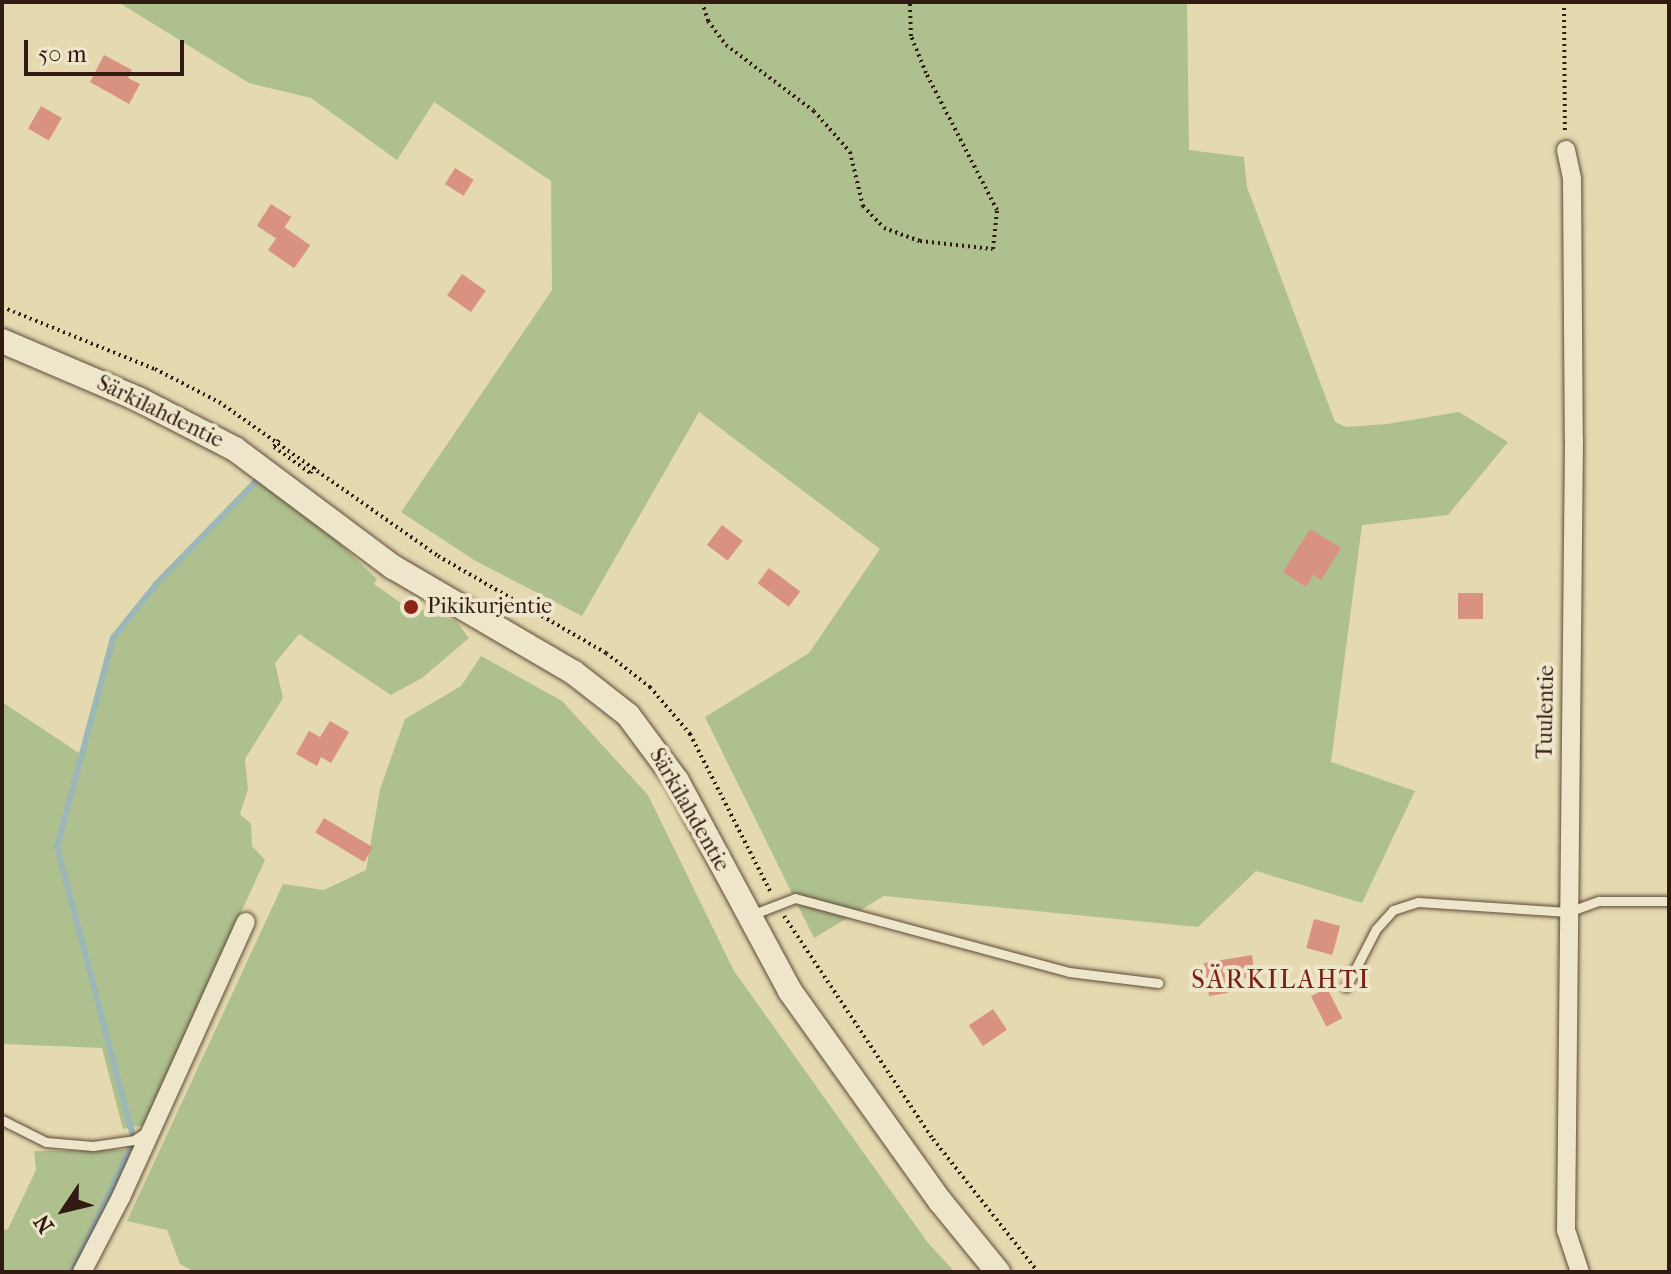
<!DOCTYPE html>
<meta charset="utf-8">
<style>
body{margin:0}
#map{position:relative;width:1671px;height:1274px;overflow:hidden;background:#e4d9af;font-family:"IM FELL French Canon",serif}
div>[style]{position:absolute}
[style*='--x']{left:calc(var(--x)*1px);top:calc(var(--y)*1px);width:calc(var(--w)*1px);rotate:calc(var(--a)*1deg)}
.green>*{inset:0;background:#afc08f}
.stream>*{height:6px;margin:-3px;padding:0 3px;transform-origin:3px;border-radius:3px;background:#9bb7b7}
.building>*{inset:0;background:#d99280;transform-origin:0 0}
.path>*{height:4px;margin-top:-2px;transform-origin:0;background:repeating-linear-gradient(90deg,#311a12 0 2px,transparent 0 6px)}
.roads{filter:drop-shadow(0 0 2px #5e4a39) drop-shadow(0 0 2px #5e4a39)}
.lane>*{height:9px;margin:-4.5px;padding:0 4.5px;transform-origin:4.5px;border-radius:4.5px;background:#ede6cb}
.street>*{height:18px;margin:-9px;padding:0 9px;transform-origin:9px;border-radius:9px;background:#ede6cb}
.secondary>*{height:24px;margin:-12px;padding:0 12px;transform-origin:12px;border-radius:12px;background:#ede6cb}
.dots>*{width:22px;height:22px;translate:-50% -50%;box-sizing:border-box;border:4px solid #ede6cb;border-radius:50%}
span{translate:-50% -50%;white-space:nowrap;text-align:center;line-height:1.15;-webkit-text-stroke:8px #ede6cb;paint-order:stroke}
.street-label{font-size:22px;color:#311a12}
.poi-label{font-size:22px;color:#311a12}
.left{translate:0 -50%;text-align:left}
.quarter-label{font-size:26px;color:#7a1f14;letter-spacing:2px}
.frame{position:absolute;inset:0;border:4px solid #311a12;pointer-events:none}
.north{position:absolute;left:24px;top:1170px;width:80px;height:80px;-webkit-text-stroke:6px #ede6cb;paint-order:stroke;rotate:235deg;font-size:22px;font-weight:700;line-height:32px;text-align:center;color:#311a12}
.north::after{content:'';display:block;margin:auto;width:28px;height:36px;background:#311a12;clip-path:polygon(50% 0,100% 100%,50% 72%,0 100%)}
.scale{position:absolute;left:24px;top:40px;width:160px;height:36px;box-sizing:border-box;border:4px solid #311a12;border-top:0;padding-left:10px;font-size:24px;line-height:28px;white-space:nowrap;color:#311a12;-webkit-text-stroke:6px #ede6cb;paint-order:stroke}
</style>
<div id="map">
<div class="green">
<div style="clip-path:polygon(118px 2px,1187px 2px,1189px 150px,1244px 157px,1247px 187px,1335px 422px,1346px 427px,1387px 424px,1459px 412px,1508px 442px,1448px 515px,1362px 525px,1331px 762px,1415px 791px,1362px 903px,1256px 871px,1198px 927px,884px 896px,814px 938px,705px 717px,809px 653px,880px 549px,699px 412px,582px 616px,474px 560px,401px 512px,552px 290px,551px 181px,434px 102px,397px 160px,311px 98px,249px 83px)"></div>
<div style="clip-path:polygon(258px 479px,330px 534px,377px 579px,374px 584px,414px 612px,417px 608px,456px 621px,469px 638px,422px 678px,391px 695px,299px 634px,275px 663px,283px 698px,245px 759px,248px 789px,240px 814px,251px 824px,252px 846px,265px 860px,144px 1125px,123px 1129px,102px 1048px,2px 1044px,2px 702px,82px 755px,113px 638px,157px 583px)"></div>
<div style="clip-path:polygon(481px 656px,562px 701px,648px 795px,734px 971px,928px 1243px,955px 1272px,194px 1272px,180px 1264px,167px 1230px,127px 1221px,283px 884px,324px 890px,366px 870px,380px 789px,405px 719px,461px 686px)"></div>
<div style="clip-path:polygon(130px 1150px,72px 1272px,2px 1272px,2px 1230px,8px 1229px,36px 1170px,34px 1151px)"></div>
</div>
<div class="stream">
<div style="--x:72;--y:1272;--w:146;--a:-64.8"></div>
<div style="--x:134;--y:1140;--w:303;--a:-104.7"></div>
<div style="--x:57;--y:847;--w:216;--a:-75"></div>
<div style="--x:113;--y:638;--w:70;--a:-51.3"></div>
<div style="--x:157;--y:583;--w:145;--a:-45.8"></div>
</div>
<div class="building">
<div style="clip-path:polygon(104px 55px,132px 70px,128px 78px,140px 84px,129px 104px,90px 82px)"></div>
<div style="left:41px;top:106px;width:24px;height:26px;rotate:30deg"></div>
<div style="left:455px;top:168px;width:22px;height:19px;rotate:32deg"></div>
<div style="left:271px;top:204px;width:24px;height:26px;rotate:33deg"></div>
<div style="left:284px;top:227px;width:32px;height:28px;rotate:35deg"></div>
<div style="left:462px;top:274px;width:29px;height:26px;rotate:35deg"></div>
<div style="left:722px;top:525px;width:26px;height:25px;rotate:37deg"></div>
<div style="clip-path:polygon(1310px 529px,1341px 548px,1321px 580px,1313px 575px,1306px 587px,1283px 572px)"></div>
<div style="left:769px;top:568px;width:39px;height:19px;rotate:37deg"></div>
<div style="left:1458px;top:593px;width:25px;height:26px"></div>
<div style="clip-path:polygon(330px 721px,349px 732px,331px 763px,321px 757px,317px 766px,296px 754px,309px 731px,320px 737px)"></div>
<div style="left:324px;top:818px;width:57px;height:17px;rotate:31deg"></div>
<div style="left:1314px;top:919px;width:27px;height:30px;rotate:15deg"></div>
<div style="clip-path:polygon(1252px 955px,1255px 976px,1227px 981px,1228px 993px,1209px 996px,1204px 963px)"></div>
<div style="left:1327px;top:988px;width:34px;height:18px;rotate:63deg"></div>
<div style="left:993px;top:1009px;width:25px;height:29px;rotate:56deg"></div>
</div>
<div class="path">
<div style="--x:702;--y:2;--w:20;--a:72"></div>
<div style="--x:708;--y:21;--w:30;--a:53"></div>
<div style="--x:726;--y:45;--w:110;--a:36.9"></div>
<div style="--x:814;--y:111;--w:55;--a:48.7"></div>
<div style="--x:850;--y:152;--w:56;--a:76.5"></div>
<div style="--x:863;--y:206;--w:30;--a:46"></div>
<div style="--x:884;--y:228;--w:38;--a:20"></div>
<div style="--x:920;--y:241;--w:73;--a:6.3"></div>
<div style="--x:993;--y:249;--w:39;--a:-84"></div>
<div style="--x:997;--y:210;--w:154;--a:-117.4"></div>
<div style="--x:926;--y:73;--w:40;--a:-112"></div>
<div style="--x:911;--y:36;--w:34;--a:-92"></div>
<div style="--x:1564;--y:2;--w:129;--a:89.6"></div>
<div style="--x:2;--y:307;--w:165;--a:22.1"></div>
<div style="--x:155;--y:369;--w:72;--a:27.3"></div>
<div style="--x:219;--y:402;--w:268;--a:35.1"></div>
<div style="--x:438;--y:556;--w:194;--a:30"></div>
<div style="--x:606;--y:653;--w:56;--a:37.7"></div>
<div style="--x:650;--y:687;--w:62;--a:49.6"></div>
<div style="--x:690;--y:734;--w:176;--a:63"></div>
<div style="--x:279;--y:440;--w:9;--a:126"></div>
<div style="--x:274;--y:447;--w:44;--a:35.8"></div>
<div style="--x:310;--y:473;--w:8;--a:-50"></div>
<div style="--x:784;--y:916;--w:268;--a:56.3"></div>
<div style="--x:933;--y:1139;--w:169;--a:51.7"></div>
</div>
<div class="roads">
<div class="lane">
<div style="--x:751;--y:915;--w:47;--a:-21.1"></div>
<div style="--x:795;--y:898;--w:284;--a:15.1"></div>
<div style="--x:1069;--y:972;--w:90;--a:7"></div>
<div style="--x:1346;--y:987;--w:65;--a:-62.7"></div>
<div style="--x:1376;--y:929;--w:25;--a:-48"></div>
<div style="--x:1393;--y:910;--w:26;--a:-18"></div>
<div style="--x:1418;--y:902;--w:150;--a:3.8"></div>
<div style="--x:1568;--y:912;--w:33;--a:-20"></div>
<div style="--x:1599;--y:901;--w:70;--a:0"></div>
<div style="--x:2;--y:1120;--w:49;--a:26.6"></div>
<div style="--x:46;--y:1142;--w:47;--a:4.9"></div>
<div style="--x:93;--y:1146;--w:41;--a:-8.3"></div>
<div style="--x:134;--y:1140;--w:14;--a:-34"></div>
</div>
<div class="street">
<div style="--x:1566;--y:150;--w:30;--a:78"></div>
<div style="--x:1572;--y:179;--w:261;--a:89.6"></div>
<div style="--x:1574;--y:440;--w:790;--a:90.58"></div>
<div style="--x:1566;--y:1230;--w:44;--a:71.6"></div>
<div style="--x:82;--y:1272;--w:85;--a:-62.5"></div>
<div style="--x:121;--y:1197;--w:302;--a:-65.6"></div>
</div>
<div class="secondary">
<div style="--x:2;--y:341;--w:148;--a:23.1"></div>
<div style="--x:138;--y:399;--w:109;--a:27.3"></div>
<div style="--x:235;--y:449;--w:197;--a:36.8"></div>
<div style="--x:393;--y:567;--w:208;--a:30.3"></div>
<div style="--x:573;--y:672;--w:70;--a:38"></div>
<div style="--x:628;--y:715;--w:82;--a:53.4"></div>
<div style="--x:677;--y:781;--w:238;--a:61.7"></div>
<div style="--x:790;--y:991;--w:258;--a:54.5"></div>
<div style="--x:940;--y:1201;--w:92;--a:50.8"></div>
</div>
</div>
<div class="dots">
<div style="left:411px;top:607px;background:#8f2418"></div>
</div>
<div class="street-label">
<span style="left:160px;top:412px;rotate:26deg">Särkilahdentie</span>
<span style="left:1546px;top:712px;rotate:-89deg">Tuulentie</span>
<span style="left:689px;top:810px;rotate:60deg">Särkilahdentie</span>
</div>
<div class="poi-label">
<span class="left" style="left:427px;top:607px">Pikikurjentie</span>
</div>
<div class="quarter-label">
<span style="left:1281px;top:980px">SÄRKILAHTI</span>
</div>
<div class="frame"></div>
<div class="north">N</div>
<div class="scale">50 m</div>
</div>
